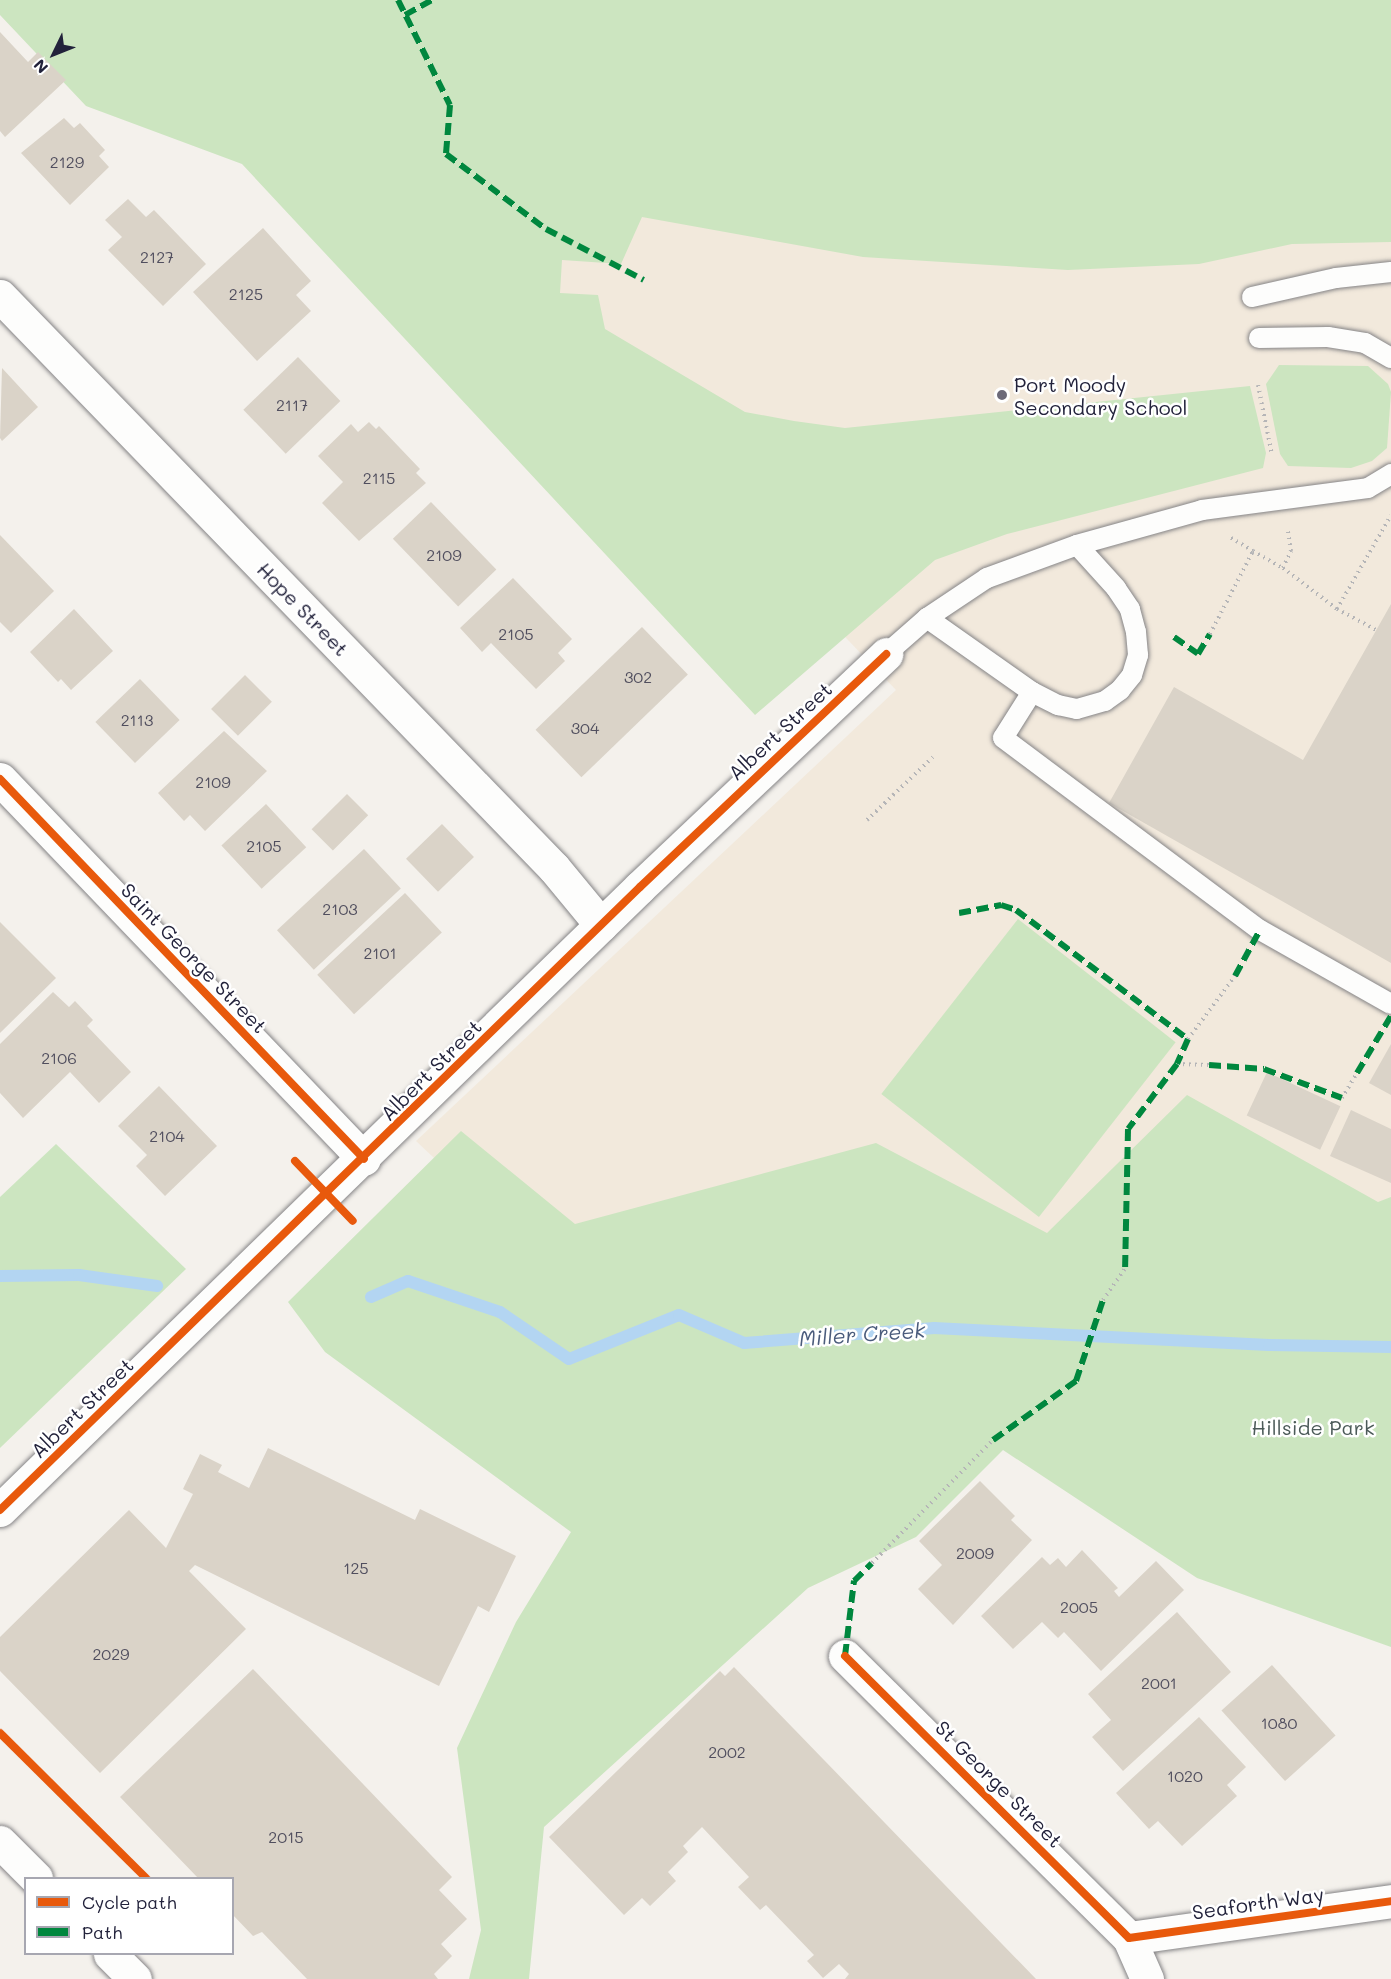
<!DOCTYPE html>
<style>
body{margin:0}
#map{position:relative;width:1391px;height:1979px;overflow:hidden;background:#f4f1ec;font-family:Mali,sans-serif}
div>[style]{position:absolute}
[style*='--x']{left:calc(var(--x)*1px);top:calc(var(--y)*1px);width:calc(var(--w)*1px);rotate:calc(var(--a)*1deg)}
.built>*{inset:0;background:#f2e9dc}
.green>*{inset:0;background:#cce5c0;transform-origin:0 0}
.stream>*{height:12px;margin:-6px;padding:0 6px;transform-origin:6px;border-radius:6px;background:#b3d5f2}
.building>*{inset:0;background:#dad3c8;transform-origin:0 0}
.path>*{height:4px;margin-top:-2px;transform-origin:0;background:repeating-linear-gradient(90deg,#b5b5b7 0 1.5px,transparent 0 6px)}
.roads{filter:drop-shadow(0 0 2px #858486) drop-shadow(0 0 2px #858486)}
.lane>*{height:20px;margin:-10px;padding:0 10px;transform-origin:10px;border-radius:10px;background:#fdfdfc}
.street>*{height:33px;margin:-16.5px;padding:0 16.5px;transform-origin:16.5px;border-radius:16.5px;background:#fdfdfc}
.secondary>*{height:33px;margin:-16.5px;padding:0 16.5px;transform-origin:16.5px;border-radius:16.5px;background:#fdfdfc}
.quiet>*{height:6px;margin-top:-3px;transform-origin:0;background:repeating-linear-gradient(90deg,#00873e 0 12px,transparent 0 18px)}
.cycleway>*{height:8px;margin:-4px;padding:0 4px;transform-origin:4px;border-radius:4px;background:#e8590c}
.dots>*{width:16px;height:16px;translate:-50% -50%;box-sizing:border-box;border:3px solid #fff;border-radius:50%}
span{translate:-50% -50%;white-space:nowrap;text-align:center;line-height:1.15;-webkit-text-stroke:5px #fff;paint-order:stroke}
.number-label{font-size:16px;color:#504e5e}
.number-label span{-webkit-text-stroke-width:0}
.poi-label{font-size:20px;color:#22223b}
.left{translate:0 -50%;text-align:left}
.street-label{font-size:20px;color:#22223b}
.park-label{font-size:20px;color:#4b5a58}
.water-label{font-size:21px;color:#4b5c7c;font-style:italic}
.legend{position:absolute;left:24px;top:1877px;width:210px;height:78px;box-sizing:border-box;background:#fff;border:2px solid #a7a7b1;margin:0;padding:8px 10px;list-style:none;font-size:18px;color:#22223b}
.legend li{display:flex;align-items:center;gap:12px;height:30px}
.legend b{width:30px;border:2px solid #a7a7b1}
.north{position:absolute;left:24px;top:24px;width:60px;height:60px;-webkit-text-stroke:4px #fff;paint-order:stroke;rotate:227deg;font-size:16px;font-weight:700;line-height:24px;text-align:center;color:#22223b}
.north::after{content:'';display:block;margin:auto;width:21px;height:27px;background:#22223b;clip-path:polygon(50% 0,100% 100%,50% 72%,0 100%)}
</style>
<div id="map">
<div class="built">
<div style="clip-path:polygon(233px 0,1391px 99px,1391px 1258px,535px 1253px,416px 1141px,896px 690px)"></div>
</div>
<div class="green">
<div style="clip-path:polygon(0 0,1391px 0,1391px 242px,1292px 244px,1199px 264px,1068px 270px,863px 257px,642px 217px,621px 264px,562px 260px,560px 293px,598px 295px,605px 329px,745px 412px,794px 421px,845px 428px,1250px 386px,1266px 453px,1263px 468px,1007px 534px,935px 560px,755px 715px,242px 164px,86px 106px,0 15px)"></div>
<div style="clip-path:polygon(1279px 365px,1368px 366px,1388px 384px,1391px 392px,1387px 448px,1372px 461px,1351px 468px,1288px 466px,1280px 454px,1266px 384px)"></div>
<div style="left:1018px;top:919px;width:200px;height:222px;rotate:38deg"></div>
<div style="clip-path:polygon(1187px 1095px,1378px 1202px,1391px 1197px,1391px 1647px,1197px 1578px,1003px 1450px,916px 1537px,808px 1588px,544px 1827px,529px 1979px,469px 1979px,481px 1930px,457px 1748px,516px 1622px,571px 1532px,325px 1352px,288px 1302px,461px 1131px,575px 1224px,876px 1143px,1047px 1233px)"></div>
<div style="clip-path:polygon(56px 1144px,186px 1269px,0 1448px,0 1197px)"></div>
</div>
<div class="stream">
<div style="--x:0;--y:1276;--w:79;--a:-0.7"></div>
<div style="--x:79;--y:1275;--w:79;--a:8"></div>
<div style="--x:371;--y:1297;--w:40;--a:-23.4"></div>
<div style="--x:408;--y:1281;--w:97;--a:18.6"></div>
<div style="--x:500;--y:1312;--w:83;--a:34.3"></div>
<div style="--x:569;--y:1359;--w:118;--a:-21.8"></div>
<div style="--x:679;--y:1315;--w:71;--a:23.3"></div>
<div style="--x:744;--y:1343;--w:191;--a:-4.5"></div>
<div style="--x:934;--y:1328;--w:335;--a:2.9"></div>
<div style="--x:1269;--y:1345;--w:122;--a:0.9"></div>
</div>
<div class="building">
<div style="clip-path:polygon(0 32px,28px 62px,38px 52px,66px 80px,5px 137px,0 131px)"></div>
<div style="clip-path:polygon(64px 118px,74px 128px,80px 123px,105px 150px,99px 156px,109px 167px,70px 205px,21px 153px)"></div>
<div style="clip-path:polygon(128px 199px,146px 217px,154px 210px,206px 264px,163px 306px,108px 250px,122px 237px,105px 220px)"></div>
<div style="clip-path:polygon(263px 228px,311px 281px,296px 295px,311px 311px,257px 361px,193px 292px)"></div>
<div style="left:298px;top:357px;width:61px;height:76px;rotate:46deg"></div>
<div style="clip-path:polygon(2px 368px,38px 407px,2px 441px,0 438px)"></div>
<div style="clip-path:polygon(369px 422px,376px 429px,379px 426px,420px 469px,416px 473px,426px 483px,359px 541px,322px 503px,343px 482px,318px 456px,351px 424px,358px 432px)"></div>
<div style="left:431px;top:502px;width:94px;height:53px;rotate:46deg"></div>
<div style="clip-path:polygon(0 535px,54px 591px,11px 633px,0 622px)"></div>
<div style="clip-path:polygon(513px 578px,572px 639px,558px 653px,565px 661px,536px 689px,491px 643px,482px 652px,460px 628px)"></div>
<div style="clip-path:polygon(1391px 604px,1391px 963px,1109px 803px,1174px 687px,1303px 760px)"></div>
<div style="clip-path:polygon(74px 609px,113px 651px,71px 690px,61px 679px,58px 682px,30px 652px)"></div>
<div style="left:642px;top:627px;width:66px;height:148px;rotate:46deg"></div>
<div style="left:245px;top:675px;width:38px;height:48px;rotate:45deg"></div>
<div style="left:140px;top:679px;width:57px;height:62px;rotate:46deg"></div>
<div style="clip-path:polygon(224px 731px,267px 771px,205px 831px,190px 815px,184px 821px,158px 793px)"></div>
<div style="left:347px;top:794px;width:30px;height:50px;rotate:45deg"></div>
<div style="left:266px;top:804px;width:59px;height:61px;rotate:47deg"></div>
<div style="left:442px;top:824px;width:46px;height:50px;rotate:46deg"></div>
<div style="left:364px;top:849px;width:54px;height:119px;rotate:47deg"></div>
<div style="left:405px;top:893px;width:54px;height:120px;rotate:47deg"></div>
<div style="clip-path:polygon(0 922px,56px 978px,0 1033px)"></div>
<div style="clip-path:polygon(53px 992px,69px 1007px,75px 1001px,93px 1020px,87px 1026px,131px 1072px,99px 1103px,70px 1072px,23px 1118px,0 1093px,0 1044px)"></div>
<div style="clip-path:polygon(1391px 1044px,1391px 1095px,1369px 1083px)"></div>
<div style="left:1267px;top:1072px;width:81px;height:48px;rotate:25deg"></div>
<div style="clip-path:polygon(159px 1086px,217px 1146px,165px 1196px,136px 1166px,147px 1155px,118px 1126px)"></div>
<div style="clip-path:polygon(1351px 1110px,1391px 1129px,1391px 1183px,1330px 1156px)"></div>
<div style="clip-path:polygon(268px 1448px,415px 1520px,420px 1509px,516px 1556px,489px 1612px,478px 1606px,439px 1686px,195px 1565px,189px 1571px,246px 1629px,100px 1773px,0 1671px,0 1637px,129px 1510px,166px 1548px,193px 1494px,183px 1489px,200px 1454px,222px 1465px,218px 1472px,249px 1488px)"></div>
<div style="clip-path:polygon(980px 1481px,1015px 1516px,1011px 1520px,1032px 1540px,953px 1625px,918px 1589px,942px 1565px,919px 1541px)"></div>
<div style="clip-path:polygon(1082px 1550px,1118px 1588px,1114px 1591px,1119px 1597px,1156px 1561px,1184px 1590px,1101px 1671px,1064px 1632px,1058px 1638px,1042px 1622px,1013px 1649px,981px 1616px,1042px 1557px,1050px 1565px,1058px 1558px,1066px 1567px)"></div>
<div style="clip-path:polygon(1177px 1612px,1231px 1672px,1123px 1771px,1092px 1737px,1111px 1720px,1088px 1694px)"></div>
<div style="left:1272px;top:1665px;width:95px;height:68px;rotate:48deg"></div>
<div style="clip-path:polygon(734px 1667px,1036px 1979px,845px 1979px,849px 1974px,839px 1964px,823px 1978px,807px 1961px,814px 1955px,766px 1905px,760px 1910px,738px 1887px,749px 1877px,702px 1827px,683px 1846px,688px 1852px,668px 1872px,676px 1881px,650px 1906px,642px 1898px,624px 1915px,549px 1837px,720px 1671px,725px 1676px)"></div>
<div style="clip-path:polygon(253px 1669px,452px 1877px,439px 1890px,467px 1919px,441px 1944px,452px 1956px,434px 1974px,438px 1979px,307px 1979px,262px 1932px,253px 1936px,232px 1914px,232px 1878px,198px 1878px,120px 1797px)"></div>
<div style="clip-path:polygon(1199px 1717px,1246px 1767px,1227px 1785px,1237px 1796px,1182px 1846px,1158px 1821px,1149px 1829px,1116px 1793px)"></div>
</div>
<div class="path">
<div style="--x:1258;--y:385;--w:71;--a:78.7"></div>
<div style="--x:1253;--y:551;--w:34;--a:30"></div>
<div style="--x:1283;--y:568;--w:19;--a:-65"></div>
<div style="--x:1291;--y:551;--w:20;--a:-99"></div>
<div style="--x:1283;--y:568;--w:68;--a:37.2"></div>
<div style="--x:1337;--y:609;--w:44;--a:28.3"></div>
<div style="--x:1337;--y:609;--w:108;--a:-60.1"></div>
<div style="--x:1210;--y:634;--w:93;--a:-62.6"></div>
<div style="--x:1253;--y:551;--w:26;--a:-149"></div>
<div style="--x:867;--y:820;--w:91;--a:-43.7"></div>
<div style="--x:1188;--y:1039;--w:79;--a:-53.3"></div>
<div style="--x:1177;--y:1064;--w:32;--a:2"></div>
<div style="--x:1342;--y:1098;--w:29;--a:-59"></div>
<div style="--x:1103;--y:1300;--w:38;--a:-55"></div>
<div style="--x:872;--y:1563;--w:173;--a:-45.5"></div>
</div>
<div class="roads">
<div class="lane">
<div style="--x:1252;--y:297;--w:86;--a:-12.7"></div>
<div style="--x:1336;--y:278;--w:55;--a:-6.2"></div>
<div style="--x:1259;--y:338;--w:69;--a:-0.8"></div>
<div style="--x:1328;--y:337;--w:37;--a:9"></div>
<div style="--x:1365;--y:343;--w:30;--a:30"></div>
<div style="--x:927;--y:618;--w:128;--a:35.2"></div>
<div style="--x:1032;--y:692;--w:29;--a:27"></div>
<div style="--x:1058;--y:705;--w:19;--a:12"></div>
<div style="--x:1077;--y:709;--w:29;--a:-16"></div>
<div style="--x:1105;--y:701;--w:19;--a:-36"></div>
<div style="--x:1120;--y:690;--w:19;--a:-51"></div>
<div style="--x:1132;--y:675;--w:21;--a:-73"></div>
<div style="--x:1138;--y:655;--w:23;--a:-95"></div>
<div style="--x:1136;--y:632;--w:24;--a:-105"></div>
<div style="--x:1130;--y:609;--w:25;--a:-124"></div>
<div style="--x:1116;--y:588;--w:58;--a:-132.2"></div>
<div style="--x:886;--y:654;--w:55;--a:-41.3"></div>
<div style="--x:927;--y:618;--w:72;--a:-33.7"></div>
<div style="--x:987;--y:578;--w:96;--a:-20.1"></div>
<div style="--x:1077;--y:545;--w:130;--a:-15.6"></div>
<div style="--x:1202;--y:510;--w:167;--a:-7.5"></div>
<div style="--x:1368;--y:488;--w:27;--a:-31"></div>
<div style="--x:1032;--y:692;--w:54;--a:122.2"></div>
<div style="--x:1003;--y:738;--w:321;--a:36.8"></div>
<div style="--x:1260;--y:930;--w:150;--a:29.5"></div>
</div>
<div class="street">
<div style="--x:0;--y:296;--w:796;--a:45.92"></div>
<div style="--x:554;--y:868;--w:74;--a:50.5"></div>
<div style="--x:0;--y:779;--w:526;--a:46.23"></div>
<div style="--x:0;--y:1510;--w:893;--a:-44.23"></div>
<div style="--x:640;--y:887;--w:339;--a:-43.4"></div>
<div style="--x:845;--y:1656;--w:400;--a:44.8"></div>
<div style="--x:1129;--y:1938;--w:45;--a:66.3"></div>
<div style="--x:1129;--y:1938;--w:265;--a:-8"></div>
</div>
<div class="secondary">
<div style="--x:0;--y:1842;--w:51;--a:45"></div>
<div style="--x:110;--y:1954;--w:35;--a:45"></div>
</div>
</div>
<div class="quiet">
<div style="--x:398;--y:0;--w:117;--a:63.7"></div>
<div style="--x:450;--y:105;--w:49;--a:94.7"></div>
<div style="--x:446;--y:154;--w:125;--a:36.9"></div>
<div style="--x:546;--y:229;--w:110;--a:27.5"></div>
<div style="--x:405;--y:15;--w:31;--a:-29"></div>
<div style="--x:1174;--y:637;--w:29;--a:35"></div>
<div style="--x:1198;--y:654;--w:23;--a:-59"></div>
<div style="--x:959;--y:913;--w:43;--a:-10.8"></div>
<div style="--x:1001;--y:905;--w:16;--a:18"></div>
<div style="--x:1016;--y:910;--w:215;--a:36.9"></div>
<div style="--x:1188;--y:1039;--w:27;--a:114"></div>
<div style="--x:1177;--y:1064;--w:81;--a:127"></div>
<div style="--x:1128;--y:1129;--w:140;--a:91.2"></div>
<div style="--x:1235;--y:976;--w:52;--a:-61.5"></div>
<div style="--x:1209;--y:1065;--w:55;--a:4.2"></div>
<div style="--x:1264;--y:1069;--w:83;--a:20.4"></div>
<div style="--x:1357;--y:1073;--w:66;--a:-59.2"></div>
<div style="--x:993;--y:1440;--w:102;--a:-35.4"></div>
<div style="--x:1076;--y:1381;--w:85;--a:-71.6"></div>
<div style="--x:845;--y:1656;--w:76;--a:-83.2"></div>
<div style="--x:854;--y:1581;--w:25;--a:-45"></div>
</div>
<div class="cycleway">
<div style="--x:0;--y:779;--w:526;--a:46.23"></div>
<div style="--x:295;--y:1161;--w:83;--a:46"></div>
<div style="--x:0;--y:1510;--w:893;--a:-44.23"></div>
<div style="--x:640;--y:887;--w:339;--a:-43.4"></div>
<div style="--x:845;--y:1656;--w:400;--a:44.8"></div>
<div style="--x:1129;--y:1938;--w:265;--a:-8"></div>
<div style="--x:0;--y:1733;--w:206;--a:44.8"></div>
</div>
<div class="dots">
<div style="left:1002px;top:395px;background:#6c6a79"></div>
</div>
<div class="number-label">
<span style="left:67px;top:162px">2129</span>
<span style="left:157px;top:257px">2127</span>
<span style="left:246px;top:294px">2125</span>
<span style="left:292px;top:405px">2117</span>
<span style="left:379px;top:478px">2115</span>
<span style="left:444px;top:555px">2109</span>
<span style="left:516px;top:634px">2105</span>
<span style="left:638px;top:677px">302</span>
<span style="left:137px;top:720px">2113</span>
<span style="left:585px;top:728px">304</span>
<span style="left:213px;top:782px">2109</span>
<span style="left:264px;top:846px">2105</span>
<span style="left:340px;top:909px">2103</span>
<span style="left:380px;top:953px">2101</span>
<span style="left:59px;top:1058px">2106</span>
<span style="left:167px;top:1136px">2104</span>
<span style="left:975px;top:1553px">2009</span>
<span style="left:356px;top:1568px">125</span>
<span style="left:1079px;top:1607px">2005</span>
<span style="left:111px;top:1654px">2029</span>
<span style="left:1159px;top:1683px">2001</span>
<span style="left:1279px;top:1723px">1080</span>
<span style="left:727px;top:1752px">2002</span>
<span style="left:1185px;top:1776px">1020</span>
<span style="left:286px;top:1837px">2015</span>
</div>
<div class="poi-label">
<span class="left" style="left:1014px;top:396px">Port Moody<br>Secondary School</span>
</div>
<div class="street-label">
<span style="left:303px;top:609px;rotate:46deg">Hope Street</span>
<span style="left:780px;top:731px;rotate:-43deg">Albert Street</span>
<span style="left:194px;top:958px;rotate:46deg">Saint George Street</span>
<span style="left:431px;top:1070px;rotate:-45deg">Albert Street</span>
<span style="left:82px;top:1408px;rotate:-44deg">Albert Street</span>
<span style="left:999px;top:1784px;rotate:45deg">St George Street</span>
<span style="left:1258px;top:1903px;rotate:-8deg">Seaforth Way</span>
</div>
<div class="park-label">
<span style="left:1313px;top:1427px">Hillside Park</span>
</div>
<div class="water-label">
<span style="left:862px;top:1334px;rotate:-4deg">Miller Creek</span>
</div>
<ul class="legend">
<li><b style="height:8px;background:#e8590c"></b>Cycle path</li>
<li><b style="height:8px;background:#00873e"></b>Path</li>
</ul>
<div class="north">N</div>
</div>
